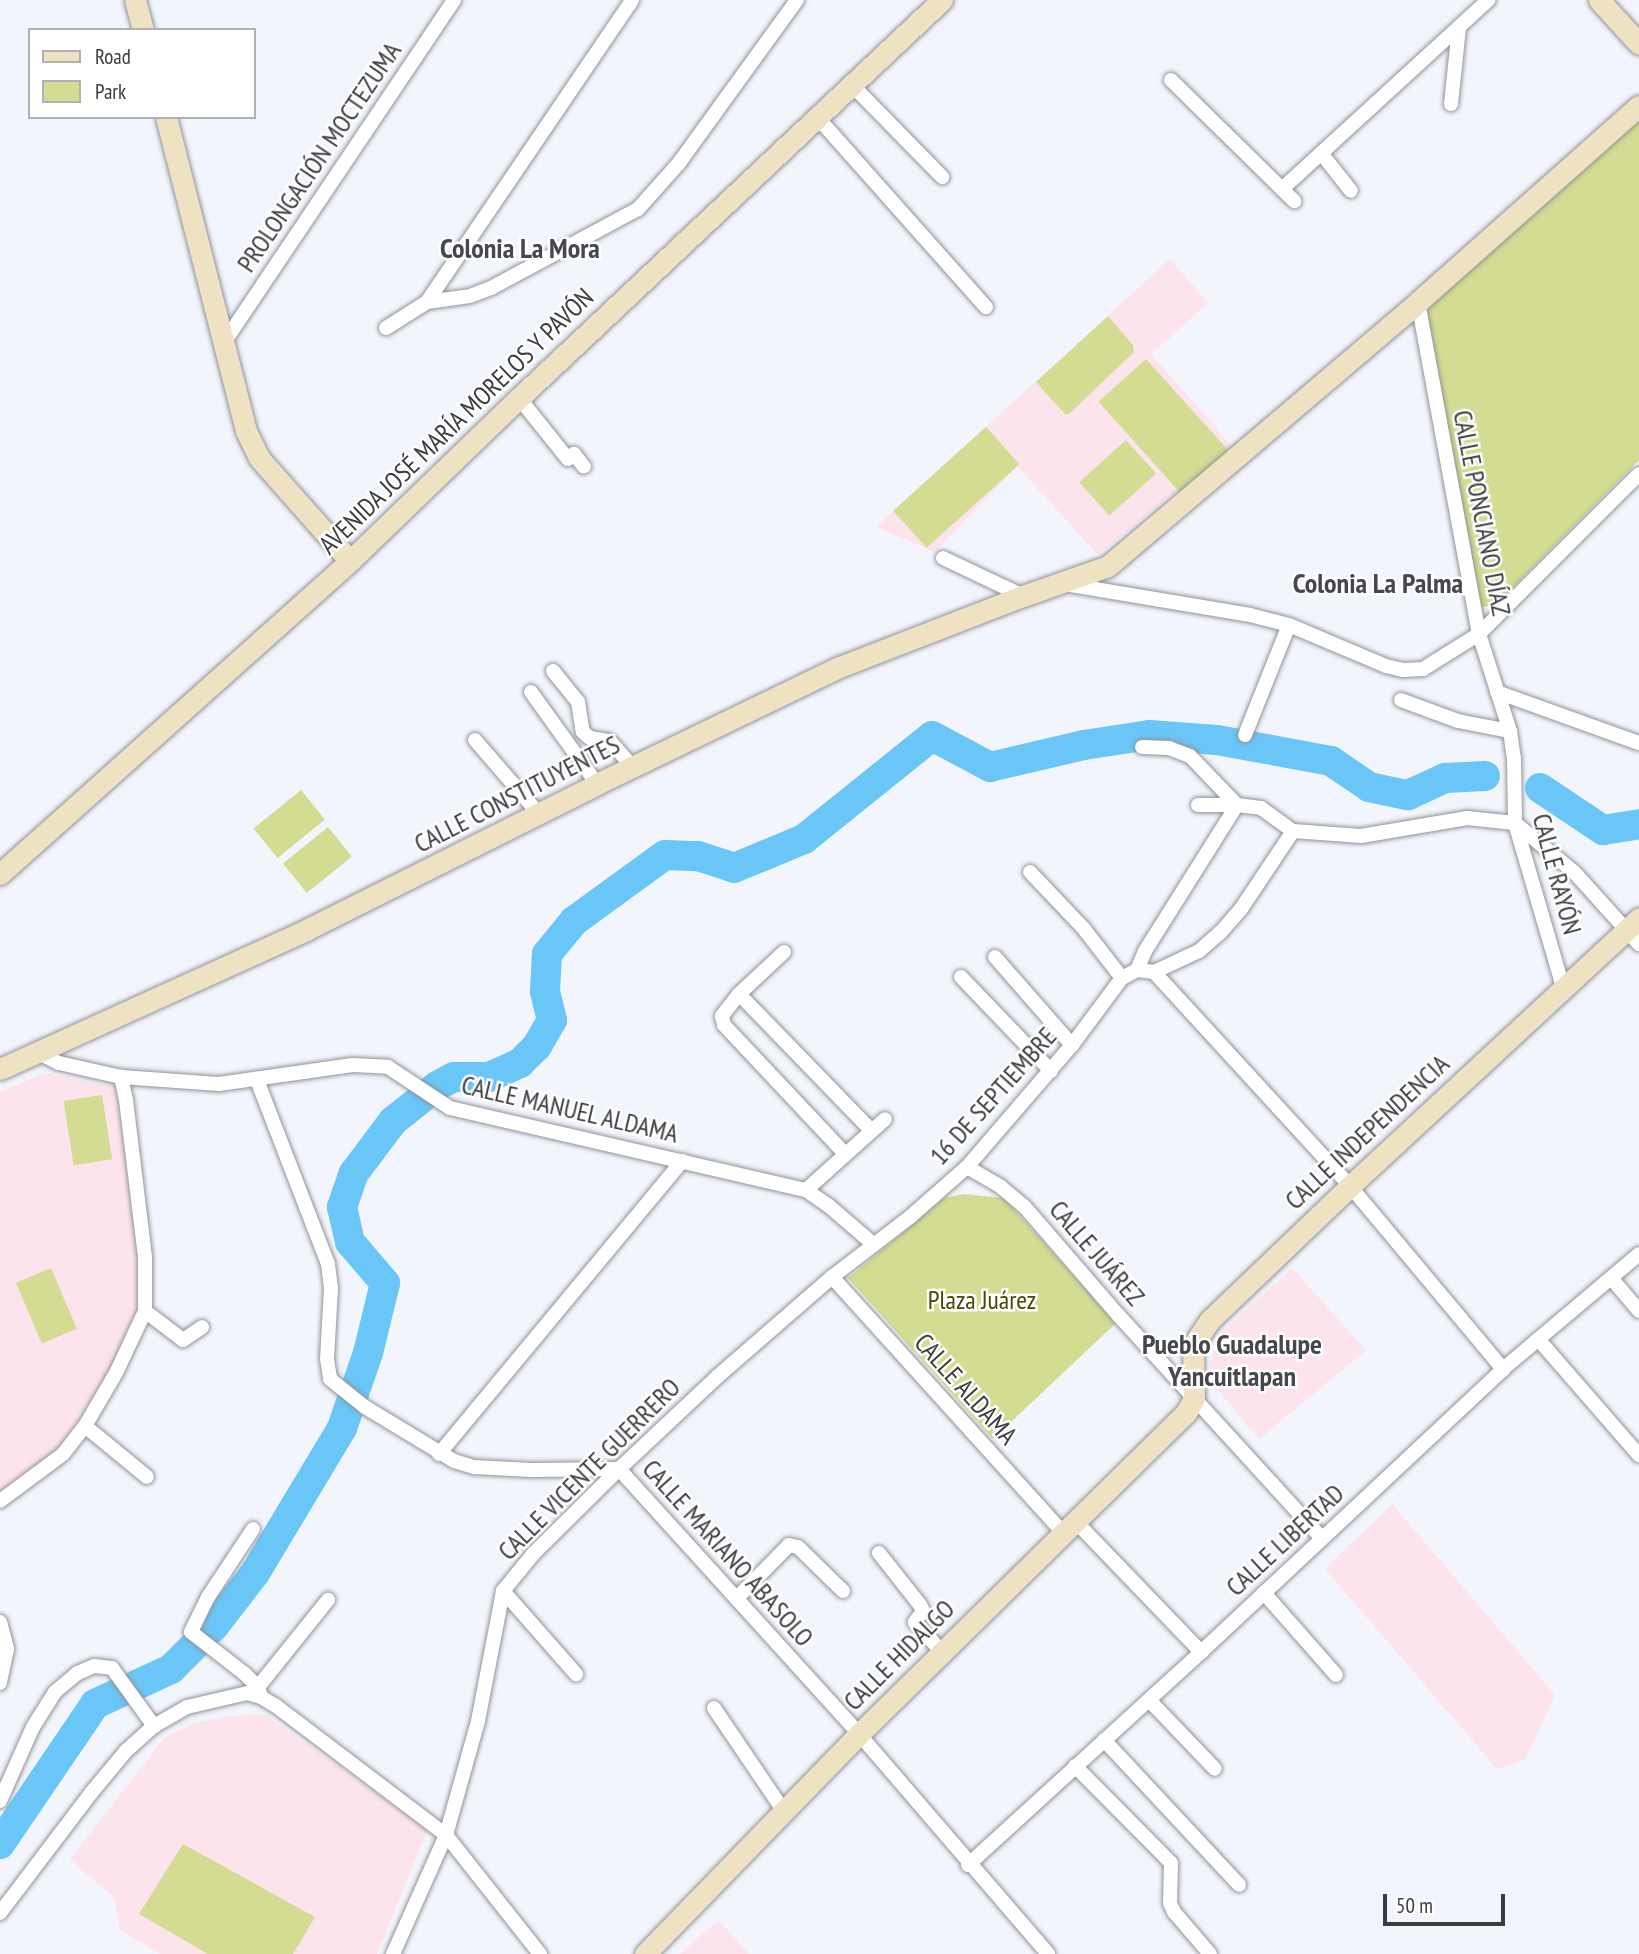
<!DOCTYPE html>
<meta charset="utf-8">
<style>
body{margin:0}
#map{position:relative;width:1639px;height:1954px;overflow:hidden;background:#f3f5fc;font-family:"PT Sans Narrow",sans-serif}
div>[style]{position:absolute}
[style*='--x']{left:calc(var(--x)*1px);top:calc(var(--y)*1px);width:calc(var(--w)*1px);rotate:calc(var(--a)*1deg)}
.education>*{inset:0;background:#fde3eb}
.green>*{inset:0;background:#d3dc92;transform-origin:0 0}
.river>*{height:30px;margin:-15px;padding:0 15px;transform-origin:15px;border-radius:15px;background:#6ac6f6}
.roads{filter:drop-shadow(0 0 2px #909399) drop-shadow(0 0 2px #909399)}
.street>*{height:14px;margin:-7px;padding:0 7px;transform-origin:7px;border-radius:7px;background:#fff}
.secondary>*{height:21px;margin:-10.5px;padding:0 10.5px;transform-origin:10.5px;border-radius:10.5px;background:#eee2c3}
span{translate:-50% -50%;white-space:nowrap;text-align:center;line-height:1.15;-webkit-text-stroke:5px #fff;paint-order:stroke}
.street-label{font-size:26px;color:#3b3c3e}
.park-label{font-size:26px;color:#444903}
.neighbourhood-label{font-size:28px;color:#45474c;font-weight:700}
.legend{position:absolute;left:28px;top:28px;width:228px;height:91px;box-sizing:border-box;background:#fff;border:2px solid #b1b1b2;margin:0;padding:9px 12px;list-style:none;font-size:21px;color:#3b3c3e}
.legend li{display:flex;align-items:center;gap:14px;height:35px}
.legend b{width:35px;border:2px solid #b1b1b2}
.scale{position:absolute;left:1383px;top:1894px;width:122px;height:32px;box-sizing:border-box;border:4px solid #3b3c3e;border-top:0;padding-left:9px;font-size:21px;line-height:24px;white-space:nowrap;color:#3b3c3e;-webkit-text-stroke:5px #fff;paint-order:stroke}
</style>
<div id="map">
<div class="education">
<div style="clip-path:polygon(1170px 259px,1208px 303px,1151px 354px,1232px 446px,1098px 555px,1017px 466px,935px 552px,876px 527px)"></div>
<div style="clip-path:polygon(45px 1073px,116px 1087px,145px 1311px,55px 1460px,0 1495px,0 1092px)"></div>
<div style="clip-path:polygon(1292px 1268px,1366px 1350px,1259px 1439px,1215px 1387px,1210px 1363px,1221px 1333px)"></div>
<div style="clip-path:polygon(1392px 1504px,1555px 1695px,1525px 1760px,1497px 1769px,1325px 1569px)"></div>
<div style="clip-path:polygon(264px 1714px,428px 1829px,377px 1954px,160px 1954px,120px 1930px,114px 1898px,70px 1859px,165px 1737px,195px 1723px,231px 1716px)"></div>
<div style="clip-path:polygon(719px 1920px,749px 1954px,680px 1954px,711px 1927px)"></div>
</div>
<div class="green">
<div style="clip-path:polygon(1639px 103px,1639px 460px,1495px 606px,1480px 607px,1421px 305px)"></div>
<div style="clip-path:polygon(1108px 316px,1133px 345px,1134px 352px,1069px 414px,1065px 414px,1036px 382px)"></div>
<div style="left:1146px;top:359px;width:123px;height:64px;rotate:48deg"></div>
<div style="left:986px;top:427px;width:50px;height:125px;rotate:48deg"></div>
<div style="left:1126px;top:440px;width:45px;height:63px;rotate:48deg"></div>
<div style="left:301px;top:790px;width:38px;height:61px;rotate:51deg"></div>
<div style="left:328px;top:827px;width:38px;height:58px;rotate:51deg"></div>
<div style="left:102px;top:1095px;width:65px;height:39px;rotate:81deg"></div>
<div style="clip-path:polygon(964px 1194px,1004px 1198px,1116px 1323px,993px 1439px,848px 1278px,944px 1198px)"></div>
<div style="left:51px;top:1268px;width:66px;height:38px;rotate:67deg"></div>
<div style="clip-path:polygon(183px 1844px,315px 1917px,293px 1954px,208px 1954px,139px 1914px)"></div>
</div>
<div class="river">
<div style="--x:1540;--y:788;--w:76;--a:33.7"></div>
<div style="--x:1603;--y:830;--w:36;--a:-9"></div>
<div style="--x:0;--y:1844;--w:169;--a:-55.8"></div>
<div style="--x:95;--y:1704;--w:84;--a:-24.7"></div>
<div style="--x:171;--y:1669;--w:61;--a:-45"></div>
<div style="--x:214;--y:1626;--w:67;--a:-52.3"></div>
<div style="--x:255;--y:1573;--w:169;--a:-59"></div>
<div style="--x:342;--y:1428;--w:79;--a:-70.9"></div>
<div style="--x:368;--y:1353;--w:72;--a:-76.3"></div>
<div style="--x:385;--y:1283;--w:54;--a:-130.5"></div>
<div style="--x:350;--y:1242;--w:36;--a:-103"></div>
<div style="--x:342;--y:1207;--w:36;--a:-71"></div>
<div style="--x:354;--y:1173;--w:65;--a:-53.1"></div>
<div style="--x:393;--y:1121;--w:56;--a:-38.5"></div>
<div style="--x:437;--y:1086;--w:19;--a:-28"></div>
<div style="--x:454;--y:1077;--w:35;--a:0"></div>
<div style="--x:489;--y:1077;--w:34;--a:-24"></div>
<div style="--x:520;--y:1063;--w:24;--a:-45"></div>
<div style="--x:537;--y:1046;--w:30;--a:-60"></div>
<div style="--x:552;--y:1020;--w:30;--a:-104"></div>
<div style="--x:545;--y:991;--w:37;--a:-87"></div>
<div style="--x:547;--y:954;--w:43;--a:-50.7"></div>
<div style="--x:574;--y:921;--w:112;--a:-36"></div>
<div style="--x:665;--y:855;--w:33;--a:2"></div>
<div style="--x:698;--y:856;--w:38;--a:18"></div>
<div style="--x:734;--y:868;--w:76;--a:-22.5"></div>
<div style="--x:804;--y:839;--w:164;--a:-38.8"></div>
<div style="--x:932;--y:736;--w:66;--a:28.1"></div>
<div style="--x:990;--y:767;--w:97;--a:-13.2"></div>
<div style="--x:1084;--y:745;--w:66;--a:-8.7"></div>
<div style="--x:1149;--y:735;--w:68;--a:4.2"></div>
<div style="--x:1217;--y:740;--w:116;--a:10.4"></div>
<div style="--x:1331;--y:761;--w:46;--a:34.4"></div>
<div style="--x:1369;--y:787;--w:40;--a:12"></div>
<div style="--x:1408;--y:795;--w:41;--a:-24.7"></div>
<div style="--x:1445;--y:778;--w:40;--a:-2.9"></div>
</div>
<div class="roads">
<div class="street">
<div style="--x:1171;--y:80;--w:173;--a:44.5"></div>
<div style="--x:852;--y:85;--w:129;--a:45.6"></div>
<div style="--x:1451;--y:104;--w:76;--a:-84"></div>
<div style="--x:818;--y:118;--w:253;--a:48.4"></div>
<div style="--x:1321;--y:153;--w:48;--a:51.7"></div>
<div style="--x:1282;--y:189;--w:280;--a:-42.5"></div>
<div style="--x:427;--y:302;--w:43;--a:-7.9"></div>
<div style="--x:470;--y:296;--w:22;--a:-21"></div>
<div style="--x:491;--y:288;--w:167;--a:-28.3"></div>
<div style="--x:638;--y:209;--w:62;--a:-48.3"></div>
<div style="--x:679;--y:163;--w:201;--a:-54.1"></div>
<div style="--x:1418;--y:302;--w:338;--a:79.6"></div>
<div style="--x:1479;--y:634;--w:102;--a:72.3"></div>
<div style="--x:1510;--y:731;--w:27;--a:82"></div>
<div style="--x:1514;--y:758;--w:65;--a:89.1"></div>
<div style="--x:1515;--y:823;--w:171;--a:73.7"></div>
<div style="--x:386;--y:328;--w:49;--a:-32.4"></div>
<div style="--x:427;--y:302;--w:365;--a:-55.8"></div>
<div style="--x:225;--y:341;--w:411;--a:-56.1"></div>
<div style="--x:519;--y:398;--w:78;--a:51.2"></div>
<div style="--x:568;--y:459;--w:8;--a:-40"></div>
<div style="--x:574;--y:454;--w:16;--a:52"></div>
<div style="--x:943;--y:558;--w:89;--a:25.4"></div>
<div style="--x:1065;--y:584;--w:188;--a:9.5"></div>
<div style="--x:1250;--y:615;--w:40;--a:14.4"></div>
<div style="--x:1289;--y:625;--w:105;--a:22.9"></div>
<div style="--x:1386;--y:666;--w:17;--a:13"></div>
<div style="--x:1403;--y:670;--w:20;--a:-3"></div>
<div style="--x:1423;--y:669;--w:66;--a:-32"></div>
<div style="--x:1479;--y:634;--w:226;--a:-45"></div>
<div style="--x:553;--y:671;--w:40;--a:51"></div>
<div style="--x:578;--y:702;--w:30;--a:81"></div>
<div style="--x:583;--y:732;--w:9;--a:41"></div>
<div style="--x:590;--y:738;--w:20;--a:9"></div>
<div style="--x:610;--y:741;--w:35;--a:49"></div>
<div style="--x:531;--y:692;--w:113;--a:54.3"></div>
<div style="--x:1497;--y:692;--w:151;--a:19.8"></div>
<div style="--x:1401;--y:700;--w:61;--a:20.2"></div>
<div style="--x:1458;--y:721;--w:53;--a:10.9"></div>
<div style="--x:1245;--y:735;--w:118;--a:-68.2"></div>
<div style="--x:475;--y:740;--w:98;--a:49.1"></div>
<div style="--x:1142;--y:747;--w:27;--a:2"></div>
<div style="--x:1169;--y:748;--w:22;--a:21"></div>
<div style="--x:1190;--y:756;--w:68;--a:46.2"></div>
<div style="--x:1237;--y:805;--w:24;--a:7"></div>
<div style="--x:1261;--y:808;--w:39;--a:36"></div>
<div style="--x:1198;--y:805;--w:39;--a:0"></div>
<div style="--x:1515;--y:823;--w:78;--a:39.8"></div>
<div style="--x:1575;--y:873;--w:96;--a:48"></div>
<div style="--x:1293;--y:831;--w:68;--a:4.2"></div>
<div style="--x:1361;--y:836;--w:108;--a:-9.6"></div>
<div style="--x:1467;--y:818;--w:48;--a:5.9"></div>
<div style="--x:1030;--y:872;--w:79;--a:46.5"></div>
<div style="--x:1084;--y:929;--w:62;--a:52.2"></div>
<div style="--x:784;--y:952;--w:62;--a:137"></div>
<div style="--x:739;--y:994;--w:28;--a:128"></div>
<div style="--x:722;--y:1016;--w:9;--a:77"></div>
<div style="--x:724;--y:1025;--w:175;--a:46.8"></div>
<div style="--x:995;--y:957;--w:117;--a:48.8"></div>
<div style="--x:1137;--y:970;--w:17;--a:7"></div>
<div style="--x:1154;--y:972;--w:290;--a:47.5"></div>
<div style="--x:1350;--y:1186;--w:239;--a:50.1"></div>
<div style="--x:1137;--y:970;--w:21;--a:-67"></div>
<div style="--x:1145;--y:951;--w:173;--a:-57.8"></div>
<div style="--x:1154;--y:972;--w:50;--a:-25"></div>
<div style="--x:1199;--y:951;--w:28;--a:-41"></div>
<div style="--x:1220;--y:933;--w:32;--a:-49"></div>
<div style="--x:1241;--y:909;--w:94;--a:-56.3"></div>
<div style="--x:961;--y:977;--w:130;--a:46.2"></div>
<div style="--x:739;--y:994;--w:190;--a:45.9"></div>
<div style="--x:39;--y:1053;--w:22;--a:27"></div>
<div style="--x:59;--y:1063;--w:64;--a:12.7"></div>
<div style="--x:121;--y:1077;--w:98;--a:4.1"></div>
<div style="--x:219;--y:1084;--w:135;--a:-8.1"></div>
<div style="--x:353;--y:1065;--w:35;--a:3"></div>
<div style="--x:388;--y:1067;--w:74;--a:33.5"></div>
<div style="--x:450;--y:1108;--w:365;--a:13"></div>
<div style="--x:806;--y:1190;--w:28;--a:35"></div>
<div style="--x:829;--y:1206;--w:58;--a:40.8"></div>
<div style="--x:257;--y:1080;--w:197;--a:68.9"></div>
<div style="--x:328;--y:1264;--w:24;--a:83"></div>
<div style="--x:331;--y:1288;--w:71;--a:93.2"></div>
<div style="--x:327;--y:1359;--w:20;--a:81"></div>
<div style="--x:330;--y:1379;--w:45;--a:38.7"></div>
<div style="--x:365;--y:1407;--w:104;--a:31.2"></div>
<div style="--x:454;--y:1461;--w:21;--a:17"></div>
<div style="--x:474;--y:1467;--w:57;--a:3"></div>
<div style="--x:531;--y:1470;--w:88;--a:-0.7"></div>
<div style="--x:619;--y:1469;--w:358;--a:47.8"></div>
<div style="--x:859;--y:1734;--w:290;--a:49.3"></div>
<div style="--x:967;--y:1167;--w:39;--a:30"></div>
<div style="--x:1001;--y:1187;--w:30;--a:40"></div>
<div style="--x:1024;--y:1206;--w:145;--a:49.2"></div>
<div style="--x:1119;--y:1316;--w:301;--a:47.6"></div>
<div style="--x:806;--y:1190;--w:106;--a:-41.9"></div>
<div style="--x:832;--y:1277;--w:345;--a:47.9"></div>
<div style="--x:1612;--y:1279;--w:42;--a:49.8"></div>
<div style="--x:145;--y:1311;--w:48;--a:37.3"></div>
<div style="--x:183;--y:1340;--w:23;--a:-34"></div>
<div style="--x:1538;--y:1339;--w:154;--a:49"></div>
<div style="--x:85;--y:1426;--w:80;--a:39.4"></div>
<div style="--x:439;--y:1454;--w:381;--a:-50.3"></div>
<div style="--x:0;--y:1501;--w:79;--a:-36.7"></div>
<div style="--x:63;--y:1454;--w:36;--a:-52"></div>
<div style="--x:85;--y:1426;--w:61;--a:-59.7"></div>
<div style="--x:116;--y:1373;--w:68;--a:-64.9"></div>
<div style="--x:145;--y:1311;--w:54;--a:-90"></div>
<div style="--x:145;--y:1257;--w:158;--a:-96.9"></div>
<div style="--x:126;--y:1100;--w:24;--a:-102"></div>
<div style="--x:1075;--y:1521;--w:182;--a:46.1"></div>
<div style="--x:253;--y:1529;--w:82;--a:123.5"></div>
<div style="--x:208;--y:1597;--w:39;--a:116"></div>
<div style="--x:191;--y:1632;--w:68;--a:37.9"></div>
<div style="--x:245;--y:1674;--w:18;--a:45"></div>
<div style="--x:258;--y:1687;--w:10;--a:73"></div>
<div style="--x:879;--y:1553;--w:66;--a:51.7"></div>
<div style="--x:920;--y:1605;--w:7;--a:63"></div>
<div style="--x:923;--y:1611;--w:14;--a:126"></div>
<div style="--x:915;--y:1622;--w:40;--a:48"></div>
<div style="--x:503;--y:1591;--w:111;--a:48.7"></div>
<div style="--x:1264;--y:1593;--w:109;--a:48.7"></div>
<div style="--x:737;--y:1598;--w:74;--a:-45.5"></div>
<div style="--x:789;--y:1545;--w:9;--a:13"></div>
<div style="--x:798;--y:1547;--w:63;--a:44.4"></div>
<div style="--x:0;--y:1622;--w:28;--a:75"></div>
<div style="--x:7;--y:1649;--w:35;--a:102"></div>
<div style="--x:258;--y:1687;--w:112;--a:-51.2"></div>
<div style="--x:1149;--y:1700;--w:95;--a:46.3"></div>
<div style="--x:714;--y:1708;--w:123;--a:55.9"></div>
<div style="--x:1104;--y:1740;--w:198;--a:47"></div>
<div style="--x:1075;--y:1766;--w:136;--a:45.3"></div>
<div style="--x:1171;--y:1863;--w:40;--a:91.4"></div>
<div style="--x:1170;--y:1903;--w:10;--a:66"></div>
<div style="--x:1174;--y:1912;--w:55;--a:49.4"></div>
<div style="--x:0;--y:1801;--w:81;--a:-66"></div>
<div style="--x:33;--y:1727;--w:41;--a:-57.8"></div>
<div style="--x:55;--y:1692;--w:30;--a:-40"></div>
<div style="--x:78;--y:1673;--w:17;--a:-24"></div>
<div style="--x:94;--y:1666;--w:18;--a:6"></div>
<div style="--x:112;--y:1668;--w:72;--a:54.1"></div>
<div style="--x:968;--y:1865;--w:316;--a:-42.4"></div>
<div style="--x:1201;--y:1652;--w:414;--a:-43.1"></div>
<div style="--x:1503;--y:1369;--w:178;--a:-40.2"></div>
<div style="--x:0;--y:1913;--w:151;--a:-52.8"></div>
<div style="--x:91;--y:1793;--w:55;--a:-50.2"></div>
<div style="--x:126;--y:1751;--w:38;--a:-42"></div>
<div style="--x:154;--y:1726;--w:38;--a:-30"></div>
<div style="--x:187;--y:1707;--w:62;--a:-13.1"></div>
<div style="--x:247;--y:1693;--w:15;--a:16"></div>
<div style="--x:261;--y:1697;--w:17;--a:31"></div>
<div style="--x:276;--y:1706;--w:213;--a:37.2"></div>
<div style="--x:446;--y:1835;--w:152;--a:51.7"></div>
<div style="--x:393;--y:1954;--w:130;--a:-66"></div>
<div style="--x:446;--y:1835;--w:118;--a:-74.3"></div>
<div style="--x:478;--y:1721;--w:132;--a:-79.1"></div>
<div style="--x:503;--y:1591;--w:49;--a:-50.8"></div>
<div style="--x:534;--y:1553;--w:120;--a:-44.7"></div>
<div style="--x:619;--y:1469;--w:136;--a:-43.2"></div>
<div style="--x:718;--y:1376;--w:151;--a:-41"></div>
<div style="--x:832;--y:1277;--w:98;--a:-37.6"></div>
<div style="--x:910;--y:1217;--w:76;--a:-41.3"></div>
<div style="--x:967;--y:1167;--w:161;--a:-49.3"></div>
<div style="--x:1072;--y:1045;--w:84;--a:-53.3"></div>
<div style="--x:1122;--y:978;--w:17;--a:-28"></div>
</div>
<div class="secondary">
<div style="--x:135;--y:0;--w:31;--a:75"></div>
<div style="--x:1599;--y:0;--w:59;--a:47.7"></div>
<div style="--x:166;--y:117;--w:324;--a:75.7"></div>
<div style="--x:246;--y:431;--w:30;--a:64"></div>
<div style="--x:259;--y:458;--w:137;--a:48.5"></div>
<div style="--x:0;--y:874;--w:470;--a:-41.8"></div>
<div style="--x:350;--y:561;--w:235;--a:-44"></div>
<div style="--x:519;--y:398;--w:581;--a:-43.26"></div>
<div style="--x:0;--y:1069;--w:336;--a:-24.4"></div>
<div style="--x:306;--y:930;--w:326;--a:-26.6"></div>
<div style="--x:597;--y:784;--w:267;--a:-25.8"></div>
<div style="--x:837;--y:668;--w:199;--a:-21.2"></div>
<div style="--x:1023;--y:596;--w:90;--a:-19.4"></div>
<div style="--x:1108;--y:566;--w:407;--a:-40.4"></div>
<div style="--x:1418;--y:302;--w:295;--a:-41.6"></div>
<div style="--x:645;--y:1954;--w:307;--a:-45.8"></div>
<div style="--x:859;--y:1734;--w:458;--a:-44.5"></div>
<div style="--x:1186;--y:1413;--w:17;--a:-62"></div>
<div style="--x:1194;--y:1398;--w:53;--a:-91.1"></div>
<div style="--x:1193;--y:1345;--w:30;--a:-56"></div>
<div style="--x:1210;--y:1320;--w:194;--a:-43.7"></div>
<div style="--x:1350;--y:1186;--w:394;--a:-42.8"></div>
</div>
</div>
<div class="street-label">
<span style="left:319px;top:157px;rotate:-56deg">PROLONGACIÓN MOCTEZUMA</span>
<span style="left:456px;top:421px;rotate:-44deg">AVENIDA JOSÉ MARÍA MORELOS Y PAVÓN</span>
<span style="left:1482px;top:513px;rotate:79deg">CALLE PONCIANO DÍAZ</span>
<span style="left:517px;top:794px;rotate:-27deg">CALLE CONSTITUYENTES</span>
<span style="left:1557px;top:874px;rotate:75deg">CALLE RAYÓN</span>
<span style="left:993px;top:1096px;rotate:-48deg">16 DE SEPTIEMBRE</span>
<span style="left:570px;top:1109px;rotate:13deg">CALLE MANUEL ALDAMA</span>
<span style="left:1367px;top:1132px;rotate:-43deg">CALLE INDEPENDENCIA</span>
<span style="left:1097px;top:1253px;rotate:49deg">CALLE JUÁREZ</span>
<span style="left:966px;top:1389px;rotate:48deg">CALLE ALDAMA</span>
<span style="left:589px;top:1469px;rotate:-45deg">CALLE VICENTE GUERRERO</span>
<span style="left:1285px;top:1540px;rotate:-43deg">CALLE LIBERTAD</span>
<span style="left:728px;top:1553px;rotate:48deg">CALLE MARIANO ABASOLO</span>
<span style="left:899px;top:1655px;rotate:-45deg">CALLE HIDALGO</span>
</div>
<div class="park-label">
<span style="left:982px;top:1300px">Plaza Juárez</span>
</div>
<div class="neighbourhood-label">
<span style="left:520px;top:248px">Colonia La Mora</span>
<span style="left:1378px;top:583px">Colonia La Palma</span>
<span style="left:1232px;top:1360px">Pueblo Guadalupe<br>Yancuitlapan</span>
</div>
<ul class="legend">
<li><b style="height:9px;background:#eee2c3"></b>Road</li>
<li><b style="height:19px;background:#d3dc92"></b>Park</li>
</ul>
<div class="scale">50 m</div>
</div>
